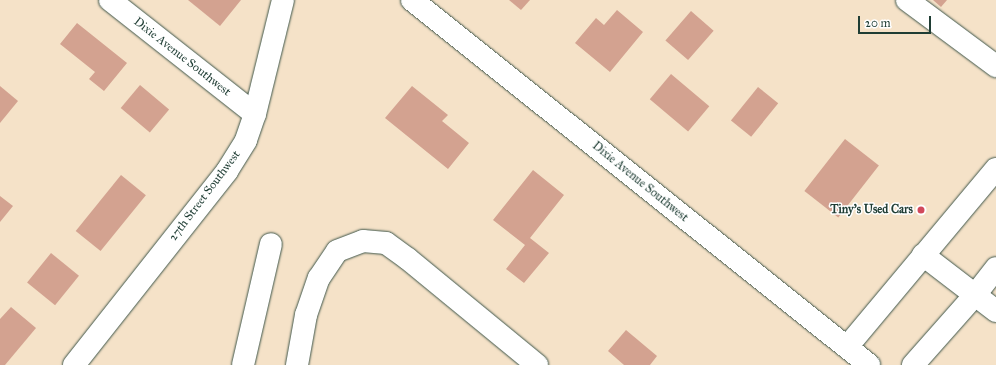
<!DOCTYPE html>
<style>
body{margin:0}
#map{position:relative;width:996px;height:365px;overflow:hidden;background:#f5e2c8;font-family:"IM FELL Great Primer",serif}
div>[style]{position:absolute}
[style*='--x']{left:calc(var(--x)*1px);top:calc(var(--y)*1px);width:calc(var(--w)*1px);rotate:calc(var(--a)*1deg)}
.building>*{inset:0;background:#d3a290;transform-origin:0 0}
.roads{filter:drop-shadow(0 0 1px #3f564a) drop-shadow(0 0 1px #3f564a)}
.minor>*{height:22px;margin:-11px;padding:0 11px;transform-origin:11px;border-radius:11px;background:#fff}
.dots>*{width:11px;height:11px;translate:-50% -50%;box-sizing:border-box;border:2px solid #fff;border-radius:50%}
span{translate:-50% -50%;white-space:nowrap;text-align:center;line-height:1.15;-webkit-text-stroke:3px #fff;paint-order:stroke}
.street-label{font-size:12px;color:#1f3d34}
.poi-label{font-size:12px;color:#1f3d34;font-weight:700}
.right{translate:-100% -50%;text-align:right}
.scale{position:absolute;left:858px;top:16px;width:73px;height:18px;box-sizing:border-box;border:2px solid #1f3d34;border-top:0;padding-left:5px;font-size:12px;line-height:14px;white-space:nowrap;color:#1f3d34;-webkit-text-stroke:3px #fff;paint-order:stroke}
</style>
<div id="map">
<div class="building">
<div style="clip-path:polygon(188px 0,241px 0,220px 26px)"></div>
<div style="clip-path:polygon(509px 0,530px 0,521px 10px)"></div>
<div style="clip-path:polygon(933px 0,947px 0,941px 7px)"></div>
<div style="clip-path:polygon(617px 10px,643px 32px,610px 72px,575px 43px,596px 18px,604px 25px)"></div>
<div style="left:691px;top:11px;width:30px;height:39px;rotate:41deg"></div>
<div style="clip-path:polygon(77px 23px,127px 63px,104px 91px,89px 79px,95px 72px,60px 44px)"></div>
<div style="left:671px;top:74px;width:50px;height:33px;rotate:40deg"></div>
<div style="left:140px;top:85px;width:38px;height:30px;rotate:40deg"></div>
<div style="clip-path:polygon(0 86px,18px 101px,0 123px)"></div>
<div style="clip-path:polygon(412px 86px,448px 115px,442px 121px,469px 143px,448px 169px,385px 118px)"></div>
<div style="left:758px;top:87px;width:26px;height:43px;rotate:39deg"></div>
<div style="left:845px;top:139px;width:43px;height:66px;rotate:38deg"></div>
<div style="clip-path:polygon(533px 170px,564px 195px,530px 238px,549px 253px,524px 283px,506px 269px,525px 245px,493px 220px)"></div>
<div style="left:121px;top:175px;width:32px;height:72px;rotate:39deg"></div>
<div style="clip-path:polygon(0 196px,13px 206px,0 222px)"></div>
<div style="left:51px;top:253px;width:36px;height:38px;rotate:39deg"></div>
<div style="clip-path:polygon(11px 307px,36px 328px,5px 365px,0 365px,0 319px)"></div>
<div style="clip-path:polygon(626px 330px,657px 356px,650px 365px,624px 365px,608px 351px)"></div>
</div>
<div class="roads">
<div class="minor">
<div style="--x:110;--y:0;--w:184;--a:38.2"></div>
<div style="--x:412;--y:0;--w:585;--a:38.61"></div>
<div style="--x:907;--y:0;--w:111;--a:36.6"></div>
<div style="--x:923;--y:255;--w:92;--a:37.5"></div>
<div style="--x:847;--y:347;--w:232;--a:-50.1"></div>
<div style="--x:74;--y:365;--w:247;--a:-51.7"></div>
<div style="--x:227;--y:171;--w:36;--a:-58"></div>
<div style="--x:246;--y:140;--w:28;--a:-71"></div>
<div style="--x:255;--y:114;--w:117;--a:-76.2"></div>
<div style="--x:243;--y:365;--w:124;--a:-77"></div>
<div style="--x:297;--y:365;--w:51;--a:-79.8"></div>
<div style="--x:306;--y:315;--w:39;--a:-71"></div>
<div style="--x:319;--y:278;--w:32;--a:-56"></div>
<div style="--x:337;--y:251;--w:28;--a:-21"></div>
<div style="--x:363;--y:241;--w:23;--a:5"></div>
<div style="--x:386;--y:243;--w:27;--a:36"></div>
<div style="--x:408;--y:259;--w:167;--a:39.4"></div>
<div style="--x:913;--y:365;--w:94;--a:-48.5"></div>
<div style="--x:975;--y:295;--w:34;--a:-52"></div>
</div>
</div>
<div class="dots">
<div style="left:921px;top:210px;background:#d1495b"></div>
</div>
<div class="street-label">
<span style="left:182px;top:57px;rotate:38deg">Dixie Avenue Southwest</span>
<span style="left:640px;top:182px;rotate:39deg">Dixie Avenue Southwest</span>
<span style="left:205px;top:196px;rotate:-53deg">27th Street Southwest</span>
</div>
<div class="poi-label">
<span class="right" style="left:913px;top:210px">Tiny's Used Cars</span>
</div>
<div class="scale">20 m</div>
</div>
